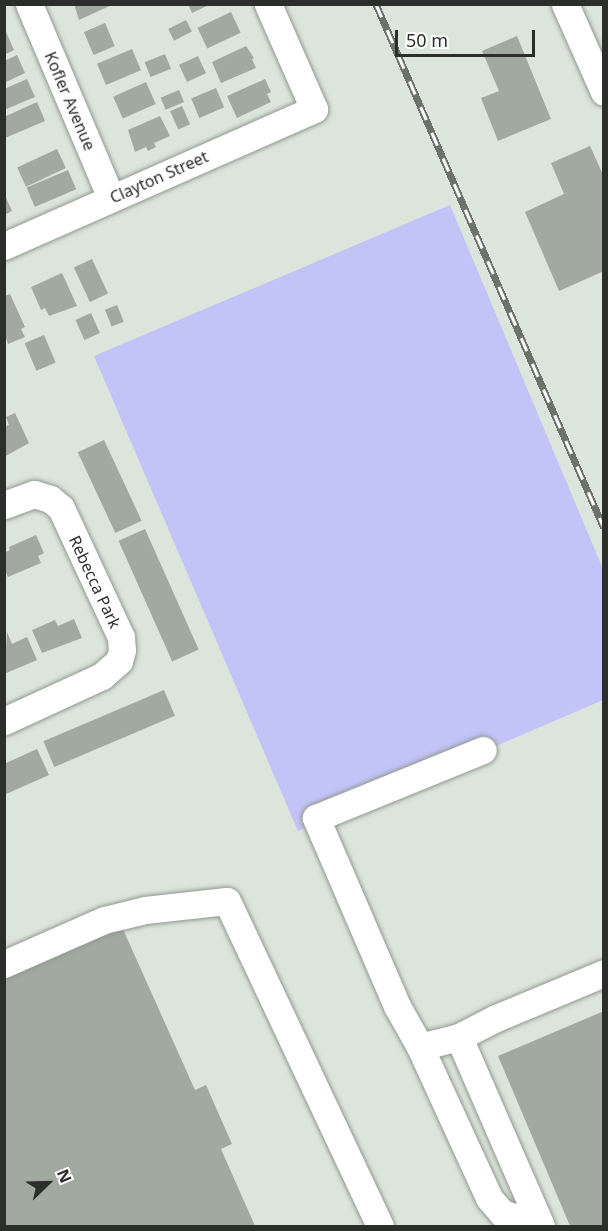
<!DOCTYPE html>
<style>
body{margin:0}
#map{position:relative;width:608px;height:1231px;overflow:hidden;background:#dce5dc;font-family:"Noto Sans",sans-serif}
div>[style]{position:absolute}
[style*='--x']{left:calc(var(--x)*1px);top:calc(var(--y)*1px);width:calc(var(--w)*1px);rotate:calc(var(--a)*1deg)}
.green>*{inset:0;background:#c2c3f6}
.building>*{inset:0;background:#a1a9a1;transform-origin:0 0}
.roads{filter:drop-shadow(0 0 2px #909990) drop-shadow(0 0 2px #909990)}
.minor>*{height:27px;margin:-13.5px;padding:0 13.5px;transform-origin:13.5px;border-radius:13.5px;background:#fff}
.rail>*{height:7px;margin-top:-3.5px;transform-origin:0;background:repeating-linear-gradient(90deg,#fff 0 14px,#6d726d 0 28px);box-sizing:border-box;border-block:2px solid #6d726d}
span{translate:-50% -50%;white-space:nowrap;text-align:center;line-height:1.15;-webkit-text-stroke:6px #fff;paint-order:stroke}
.street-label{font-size:16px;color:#2b2e2b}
.frame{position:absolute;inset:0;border:6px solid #2b2e2b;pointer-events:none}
.north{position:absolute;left:18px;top:1153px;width:60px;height:60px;-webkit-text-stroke:4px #fff;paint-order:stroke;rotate:67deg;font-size:16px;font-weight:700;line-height:24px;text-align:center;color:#2b2e2b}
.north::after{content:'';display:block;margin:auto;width:21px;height:27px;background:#2b2e2b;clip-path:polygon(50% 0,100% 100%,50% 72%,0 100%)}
.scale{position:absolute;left:395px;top:30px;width:140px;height:27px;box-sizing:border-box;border:3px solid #2b2e2b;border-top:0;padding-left:8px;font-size:18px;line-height:21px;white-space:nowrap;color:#2b2e2b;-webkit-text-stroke:4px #fff;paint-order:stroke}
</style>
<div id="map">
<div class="green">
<div style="clip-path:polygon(450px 205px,603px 569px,603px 700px,298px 831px,94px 356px)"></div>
</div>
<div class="building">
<div style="clip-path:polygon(74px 4px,114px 4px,79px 20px)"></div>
<div style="clip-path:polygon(188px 4px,211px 4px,192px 13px)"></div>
<div style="left:231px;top:12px;width:23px;height:37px;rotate:65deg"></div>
<div style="left:186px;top:20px;width:13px;height:20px;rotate:63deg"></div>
<div style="left:105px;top:23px;width:25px;height:23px;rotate:67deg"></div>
<div style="clip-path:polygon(6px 32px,14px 50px,4px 55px,4px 33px)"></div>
<div style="clip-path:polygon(517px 36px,551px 119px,498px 141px,481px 98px,499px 91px,482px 51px)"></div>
<div style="clip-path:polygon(246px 46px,254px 58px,252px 59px,256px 68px,221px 83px,212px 62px)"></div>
<div style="left:132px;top:49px;width:23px;height:38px;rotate:67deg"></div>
<div style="left:165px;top:54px;width:16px;height:22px;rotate:68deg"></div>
<div style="clip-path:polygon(17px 55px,25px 73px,4px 83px,4px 61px)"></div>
<div style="left:198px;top:56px;width:19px;height:21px;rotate:65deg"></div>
<div style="clip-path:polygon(27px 79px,35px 97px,4px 110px,4px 89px)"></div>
<div style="clip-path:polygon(265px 79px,271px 92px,267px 94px,271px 102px,237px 118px,227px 96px)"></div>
<div style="left:146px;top:82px;width:24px;height:36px;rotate:66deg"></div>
<div style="left:216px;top:88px;width:21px;height:27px;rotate:67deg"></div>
<div style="left:179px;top:90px;width:13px;height:20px;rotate:67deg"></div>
<div style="clip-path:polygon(37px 102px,45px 121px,5px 138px,4px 117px)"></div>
<div style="left:182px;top:106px;width:20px;height:13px;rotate:66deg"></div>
<div style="clip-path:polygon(160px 116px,170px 136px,154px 143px,156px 147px,148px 151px,146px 147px,135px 152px,128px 130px)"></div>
<div style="clip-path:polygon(590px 146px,604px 177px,604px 271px,559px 291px,525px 212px,564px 194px,551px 163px)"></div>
<div style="left:57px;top:149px;width:21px;height:44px;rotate:65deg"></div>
<div style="left:68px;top:170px;width:21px;height:45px;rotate:67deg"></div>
<div style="clip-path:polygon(4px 193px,12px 211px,4px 215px)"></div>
<div style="left:92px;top:259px;width:38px;height:20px;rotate:65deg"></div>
<div style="clip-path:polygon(62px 273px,77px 306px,49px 316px,45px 308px,41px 310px,31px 287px)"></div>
<div style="clip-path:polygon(10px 294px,25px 327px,21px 329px,25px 337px,8px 344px,5px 335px,5px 296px)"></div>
<div style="left:117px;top:305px;width:18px;height:13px;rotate:68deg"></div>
<div style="left:91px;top:313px;width:22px;height:17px;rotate:66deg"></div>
<div style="left:44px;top:335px;width:30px;height:21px;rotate:67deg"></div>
<div style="clip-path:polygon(15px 413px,29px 443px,4px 457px,4px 427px,9px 425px,6px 417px)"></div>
<div style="left:104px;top:440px;width:89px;height:29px;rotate:65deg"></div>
<div style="left:145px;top:529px;width:132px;height:29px;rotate:66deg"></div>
<div style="clip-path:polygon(36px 535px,44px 553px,38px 556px,41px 563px,8px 577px,4px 569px,4px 553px,10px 550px,9px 547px)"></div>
<div style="clip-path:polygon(74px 619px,82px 638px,42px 653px,32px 630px,55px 620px,58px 626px)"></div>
<div style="clip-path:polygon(7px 632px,12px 644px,27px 637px,37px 660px,4px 674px)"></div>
<div style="left:164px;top:690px;width:28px;height:131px;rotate:67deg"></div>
<div style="clip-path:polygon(37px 749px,49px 775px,4px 795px,4px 764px)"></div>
<div style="clip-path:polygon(122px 927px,195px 1090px,206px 1085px,232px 1144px,221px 1149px,255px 1226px,4px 1226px,4px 979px)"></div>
<div style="clip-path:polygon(604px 1011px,604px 1226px,570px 1226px,498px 1056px)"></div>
</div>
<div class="roads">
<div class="minor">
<div style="--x:29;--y:4;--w:211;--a:67.1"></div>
<div style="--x:565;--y:4;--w:96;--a:66.1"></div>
<div style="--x:4;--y:246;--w:339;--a:-23.8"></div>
<div style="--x:314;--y:109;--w:115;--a:-113.7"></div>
<div style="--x:4;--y:505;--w:32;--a:-20"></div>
<div style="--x:34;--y:494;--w:17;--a:17"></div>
<div style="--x:50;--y:499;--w:14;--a:39"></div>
<div style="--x:61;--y:508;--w:142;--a:65.1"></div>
<div style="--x:121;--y:637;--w:13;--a:86"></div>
<div style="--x:122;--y:650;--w:11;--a:105"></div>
<div style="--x:119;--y:661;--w:23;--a:139"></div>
<div style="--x:102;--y:676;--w:108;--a:155.3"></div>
<div style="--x:4;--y:964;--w:109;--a:-23.7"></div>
<div style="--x:104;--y:920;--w:42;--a:-13.7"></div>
<div style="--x:145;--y:910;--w:82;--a:-6.3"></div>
<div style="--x:227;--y:901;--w:359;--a:64.8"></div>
<div style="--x:459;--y:1037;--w:40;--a:165.6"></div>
<div style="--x:420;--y:1047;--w:47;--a:-119.3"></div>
<div style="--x:397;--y:1006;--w:205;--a:-113.3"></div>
<div style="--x:316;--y:818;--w:180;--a:-22.2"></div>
<div style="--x:420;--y:1047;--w:166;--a:65.4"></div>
<div style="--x:489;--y:1198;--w:20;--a:49"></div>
<div style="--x:502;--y:1213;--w:16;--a:18"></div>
<div style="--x:517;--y:1218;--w:19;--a:-12"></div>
<div style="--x:541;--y:1226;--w:206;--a:-113.5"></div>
<div style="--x:459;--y:1037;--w:42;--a:-27.2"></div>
<div style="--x:496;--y:1018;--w:117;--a:-22.6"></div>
</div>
</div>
<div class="rail">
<div style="--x:376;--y:4;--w:571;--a:66.49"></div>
</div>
<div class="street-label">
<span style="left:70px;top:101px;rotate:67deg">Kofler Avenue</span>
<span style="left:159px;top:177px;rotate:-24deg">Clayton Street</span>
<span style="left:95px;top:582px;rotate:65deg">Rebecca Park</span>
</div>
<div class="frame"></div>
<div class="north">N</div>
<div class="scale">50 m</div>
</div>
